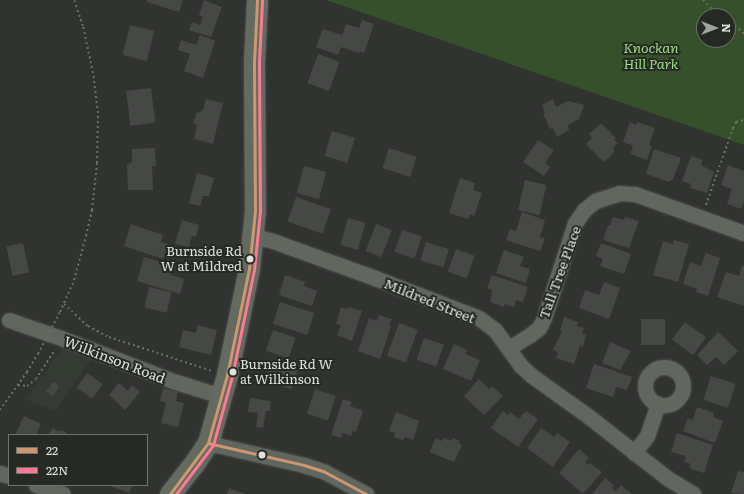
<!DOCTYPE html>
<style>
body{margin:0}
#map{position:relative;width:744px;height:494px;overflow:hidden;background:#313330;font-family:Literata,serif}
div>[style]{position:absolute}
[style*='--x']{left:calc(var(--x)*1px);top:calc(var(--y)*1px);width:calc(var(--w)*1px);rotate:calc(var(--a)*1deg)}
.built>*{inset:0;background:#343b33}
.green>*{inset:0;background:#35502a}
.building>*{inset:0;background:#464846;transform-origin:0 0}
.path>*{height:2px;margin-top:-1px;transform-origin:0;background:repeating-linear-gradient(90deg,#6a6e69 0 2px,transparent 0 5px)}
.roads{filter:drop-shadow(0 0 1px #4d4e4d) drop-shadow(0 0 1px #4d4e4d)}
.street>*{height:15px;margin:-7.5px;padding:0 7.5px;transform-origin:7.5px;border-radius:7.5px;background:#61665e}
.street>.ring{margin:-7.5px;padding:0;box-sizing:content-box;background:none;border:15px solid #61665e;border-radius:50%}
.secondary>*{height:21px;margin:-10.5px;padding:0 10.5px;transform-origin:10.5px;border-radius:10.5px;background:#636a60}
.path-bridge>*{height:2px;margin-top:-1px;transform-origin:0;background:repeating-linear-gradient(90deg,#6a6e69 0 2px,transparent 0 5px)}
.bus-1>*{height:3px;margin:-1.5px;padding:0 1.5px;transform-origin:1.5px;border-radius:1.5px;background:#cd976f}
.bus-2>*{height:3px;margin:-1.5px;padding:0 1.5px;transform-origin:1.5px;border-radius:1.5px;background:#fe7a93}
.dots>*{width:11px;height:11px;translate:-50% -50%;box-sizing:border-box;border:2px solid #262a25;border-radius:50%}
span{translate:-50% -50%;white-space:nowrap;text-align:center;line-height:1.15;-webkit-text-stroke:4px #262a25;paint-order:stroke}
.bus-label{font-size:13px;color:#dfe1de}
.right{translate:-100% -50%;text-align:right}
.left{translate:0 -50%;text-align:left}
.park-label{font-size:14px;color:#9eda84;font-style:italic}
.street-label{font-size:14px;color:#dfe1de}
.legend{position:absolute;left:8px;top:434px;width:140px;height:52px;box-sizing:border-box;background:#262a25;border:1px solid #70736f;margin:0;padding:5px 7px;list-style:none;font-size:12px;color:#dfe1de}
.legend li{display:flex;align-items:center;gap:8px;height:20px}
.legend b{width:20px;border:1px solid #70736f}
.north{position:absolute;left:696px;top:8px;width:40px;height:40px;box-sizing:border-box;background:#262a25;border:1px solid #70736f;border-radius:50%;rotate:90deg;font-size:11px;font-weight:700;line-height:16px;text-align:center;color:#dfe1de}
.north::after{content:'';display:block;margin:auto;width:14px;height:18px;background:#a2a4a1;clip-path:polygon(50% 0,100% 100%,50% 72%,0 100%)}
</style>
<div id="map">
<div class="built">
<div style="clip-path:polygon(62px 348px,92px 358px,56px 411px,26px 400px)"></div>
</div>
<div class="green">
<div style="clip-path:polygon(evenodd,326px 0,744px 0,744px 145px,326px 0,704px 16px,728px 16px,728px 40px,704px 40px,704px 16px)"></div>
</div>
<div class="building">
<div style="clip-path:polygon(147px 0,183px 0,179px 12px,147px 2px)"></div>
<div style="clip-path:polygon(204px 0,222px 7px,211px 37px,189px 30px,192px 22px,200px 25px,203px 17px,199px 15px)"></div>
<div style="clip-path:polygon(362px 20px,374px 24px,364px 53px,360px 51px,359px 53px,341px 47px,338px 55px,316px 47px,323px 29px,342px 35px,346px 24px,359px 28px)"></div>
<div style="left:130px;top:25px;width:25px;height:31px;rotate:14deg"></div>
<div style="clip-path:polygon(200px 35px,215px 41px,203px 78px,184px 71px,190px 54px,178px 50px,181px 40px,196px 45px)"></div>
<div style="left:318px;top:54px;width:23px;height:31px;rotate:20deg"></div>
<div style="left:151px;top:88px;width:35px;height:25px;rotate:83deg"></div>
<div style="clip-path:polygon(206px 99px,223px 103px,213px 144px,194px 139px,197px 125px,193px 123px,197px 112px,199px 113px,203px 109px)"></div>
<div style="clip-path:polygon(553px 99px,556px 107px,568px 101px,584px 105px,579px 119px,568px 125px,569px 130px,557px 137px,553px 128px,550px 129px,543px 114px,545px 113px,542px 105px)"></div>
<div style="clip-path:polygon(630px 122px,636px 125px,637px 122px,655px 128px,649px 145px,652px 146px,647px 160px,630px 154px,633px 146px,623px 142px)"></div>
<div style="clip-path:polygon(601px 123px,616px 138px,614px 140px,618px 143px,613px 148px,615px 151px,604px 162px,586px 144px,592px 138px,589px 134px)"></div>
<div style="left:332px;top:131px;width:24px;height:26px;rotate:17deg"></div>
<div style="clip-path:polygon(538px 140px,554px 150px,545px 163px,550px 167px,544px 176px,523px 162px)"></div>
<div style="clip-path:polygon(155px 148px,156px 166px,152px 166px,153px 190px,128px 190px,127px 165px,132px 162px,132px 149px)"></div>
<div style="left:389px;top:148px;width:29px;height:21px;rotate:18deg"></div>
<div style="clip-path:polygon(654px 149px,681px 158px,673px 179px,669px 182px,646px 174px)"></div>
<div style="clip-path:polygon(691px 156px,703px 160px,701px 165px,714px 172px,707px 193px,690px 188px,691px 184px,682px 181px)"></div>
<div style="clip-path:polygon(728px 165px,744px 171px,744px 202px,741px 209px,727px 204px,732px 189px,721px 185px)"></div>
<div style="left:304px;top:166px;width:23px;height:28px;rotate:15deg"></div>
<div style="clip-path:polygon(197px 173px,214px 178px,209px 196px,203px 196px,200px 206px,189px 203px)"></div>
<div style="clip-path:polygon(460px 178px,475px 183px,473px 190px,482px 193px,474px 216px,470px 214px,468px 219px,449px 213px)"></div>
<div style="left:525px;top:180px;width:22px;height:31px;rotate:13deg"></div>
<div style="left:296px;top:197px;width:37px;height:26px;rotate:19deg"></div>
<div style="clip-path:polygon(522px 212px,545px 220px,540px 237px,545px 238px,540px 251px,506px 240px,510px 229px,516px 231px)"></div>
<div style="clip-path:polygon(613px 217px,624px 220px,625px 217px,639px 221px,629px 248px,603px 240px,608px 225px,610px 226px)"></div>
<div style="left:348px;top:218px;width:18px;height:28px;rotate:16deg"></div>
<div style="clip-path:polygon(182px 220px,199px 225px,196px 237px,192px 236px,189px 247px,175px 244px)"></div>
<div style="clip-path:polygon(131px 224px,163px 235px,161px 242px,168px 244px,163px 259px,124px 246px)"></div>
<div style="left:376px;top:224px;width:17px;height:29px;rotate:21deg"></div>
<div style="left:402px;top:230px;width:21px;height:23px;rotate:19deg"></div>
<div style="clip-path:polygon(674px 240px,689px 244px,678px 282px,653px 275px,663px 241px,673px 244px)"></div>
<div style="left:426px;top:242px;width:24px;height:19px;rotate:17deg"></div>
<div style="left:23px;top:243px;width:30px;height:17px;rotate:78deg"></div>
<div style="clip-path:polygon(601px 243px,631px 254px,624px 274px,600px 266px,603px 259px,596px 256px)"></div>
<div style="left:456px;top:249px;width:20px;height:24px;rotate:20deg"></div>
<div style="clip-path:polygon(504px 250px,524px 257px,520px 266px,530px 269px,526px 283px,496px 273px)"></div>
<div style="clip-path:polygon(706px 253px,720px 258px,708px 296px,696px 292px,697px 289px,683px 284px,690px 262px,701px 266px)"></div>
<div style="clip-path:polygon(144px 257px,174px 266px,171px 275px,184px 279px,180px 294px,137px 281px)"></div>
<div style="clip-path:polygon(742px 265px,744px 266px,744px 306px,717px 297px,726px 272px,739px 276px)"></div>
<div style="clip-path:polygon(285px 275px,305px 282px,304px 286px,317px 291px,312px 306px,279px 295px)"></div>
<div style="clip-path:polygon(492px 275px,528px 287px,523px 302px,516px 300px,514px 307px,505px 304px,504px 307px,490px 302px,492px 290px,487px 288px)"></div>
<div style="clip-path:polygon(604px 282px,620px 288px,609px 319px,579px 308px,585px 290px,599px 295px)"></div>
<div style="left:149px;top:287px;width:23px;height:21px;rotate:13deg"></div>
<div style="left:280px;top:302px;width:36px;height:23px;rotate:18deg"></div>
<div style="clip-path:polygon(341px 307px,348px 309px,349px 307px,362px 311px,352px 341px,337px 335px,341px 325px,336px 324px)"></div>
<div style="clip-path:polygon(379px 315px,392px 319px,389px 325px,391px 326px,380px 359px,358px 351px,369px 318px,377px 321px)"></div>
<div style="clip-path:polygon(564px 317px,578px 322px,577px 326px,584px 328px,582px 334px,586px 335px,583px 347px,580px 346px,574px 364px,556px 358px,558px 352px,553px 350px,562px 331px,560px 331px)"></div>
<div style="left:641px;top:319px;width:24px;height:26px"></div>
<div style="left:685px;top:322px;width:26px;height:22px;rotate:36deg"></div>
<div style="left:399px;top:323px;width:20px;height:35px;rotate:20deg"></div>
<div style="clip-path:polygon(198px 325px,217px 330px,211px 355px,179px 347px,183px 330px,196px 333px)"></div>
<div style="left:273px;top:330px;width:24px;height:22px;rotate:19deg"></div>
<div style="clip-path:polygon(718px 332px,738px 351px,724px 365px,716px 357px,707px 365px,697px 355px)"></div>
<div style="left:424px;top:338px;width:21px;height:23px;rotate:19deg"></div>
<div style="clip-path:polygon(610px 342px,631px 351px,620px 370px,602px 363px)"></div>
<div style="clip-path:polygon(454px 344px,467px 350px,465px 354px,480px 360px,471px 381px,443px 369px)"></div>
<div style="left:271px;top:361px;width:28px;height:21px;rotate:17deg"></div>
<div style="clip-path:polygon(594px 364px,632px 377px,627px 390px,616px 387px,613px 397px,586px 388px)"></div>
<div style="left:87px;top:373px;width:19px;height:18px;rotate:35deg"></div>
<div style="left:711px;top:376px;width:26px;height:25px;rotate:18deg"></div>
<div style="clip-path:polygon(479px 379px,489px 389px,492px 386px,503px 396px,484px 415px,464px 396px)"></div>
<div style="clip-path:polygon(53px 382px,59px 386px,53px 396px,46px 392px)"></div>
<div style="clip-path:polygon(119px 383px,128px 391px,132px 385px,140px 392px,125px 410px,109px 395px)"></div>
<div style="clip-path:polygon(163px 388px,178px 392px,176px 401px,184px 403px,178px 427px,161px 423px,166px 403px,160px 401px)"></div>
<div style="left:315px;top:389px;width:22px;height:26px;rotate:18deg"></div>
<div style="clip-path:polygon(250px 398px,271px 401px,270px 411px,266px 411px,263px 428px,256px 427px,258px 413px,248px 412px)"></div>
<div style="clip-path:polygon(343px 399px,352px 402px,350px 406px,363px 411px,356px 432px,353px 431px,351px 436px,343px 433px,341px 438px,331px 435px)"></div>
<div style="clip-path:polygon(697px 407px,714px 413px,713px 417px,723px 421px,715px 443px,683px 431px,688px 418px,693px 420px)"></div>
<div style="clip-path:polygon(503px 411px,508px 415px,510px 412px,519px 419px,526px 411px,538px 419px,518px 447px,491px 428px)"></div>
<div style="clip-path:polygon(396px 412px,419px 421px,413px 440px,405px 437px,403px 440px,394px 437px,395px 433px,389px 431px)"></div>
<div style="clip-path:polygon(24px 416px,41px 424px,36px 435px,15px 435px)"></div>
<div style="clip-path:polygon(53px 428px,58px 431px,61px 430px,67px 433px,66px 435px,48px 435px)"></div>
<div style="clip-path:polygon(541px 428px,554px 437px,557px 433px,570px 442px,553px 467px,527px 448px)"></div>
<div style="clip-path:polygon(677px 433px,713px 445px,704px 473px,689px 468px,691px 464px,684px 462px,686px 456px,671px 452px)"></div>
<div style="clip-path:polygon(436px 438px,442px 441px,444px 438px,451px 441px,453px 438px,460px 441px,459px 443px,462px 445px,454px 462px,430px 452px)"></div>
<div style="clip-path:polygon(579px 449px,589px 458px,585px 462px,588px 465px,590px 463px,602px 472px,583px 494px,559px 473px)"></div>
<div style="clip-path:polygon(738px 471px,744px 472px,744px 494px,731px 493px)"></div>
<div style="clip-path:polygon(605px 478px,614px 485px,612px 488px,616px 491px,621px 485px,632px 494px,592px 494px)"></div>
<div style="clip-path:polygon(107px 485px,132px 485px,130px 493px)"></div>
<div style="clip-path:polygon(229px 488px,246px 494px,227px 494px)"></div>
</div>
<div class="path">
<div style="--x:703;--y:0;--w:14;--a:45"></div>
<div style="--x:713;--y:10;--w:14;--a:25"></div>
<div style="--x:728;--y:18;--w:23;--a:45"></div>
<div style="--x:706;--y:205;--w:82;--a:-70.7"></div>
<div style="--x:733;--y:128;--w:7;--a:-63"></div>
<div style="--x:736;--y:122;--w:8;--a:-14"></div>
<div style="--x:64;--y:304;--w:33;--a:43"></div>
<div style="--x:88;--y:326;--w:24;--a:28"></div>
<div style="--x:109;--y:337;--w:108;--a:18.3"></div>
<div style="--x:60;--y:312;--w:35;--a:-66"></div>
<div style="--x:74;--y:280;--w:46;--a:-74.7"></div>
<div style="--x:86;--y:236;--w:27;--a:-77"></div>
<div style="--x:92;--y:210;--w:47;--a:-83.9"></div>
<div style="--x:97;--y:163;--w:50;--a:-88.9"></div>
<div style="--x:98;--y:113;--w:35;--a:-97"></div>
<div style="--x:94;--y:78;--w:53;--a:-101.9"></div>
<div style="--x:83;--y:26;--w:28;--a:-109"></div>
<div style="--x:18;--y:385;--w:9;--a:6"></div>
<div style="--x:27;--y:386;--w:11;--a:-38"></div>
<div style="--x:36;--y:379;--w:35;--a:-57"></div>
<div style="--x:0;--y:410;--w:47;--a:-54.6"></div>
<div style="--x:27;--y:372;--w:21;--a:-59"></div>
</div>
<div class="roads">
<div class="street">
<div style="--x:253;--y:236;--w:21;--a:14"></div>
<div style="--x:273;--y:241;--w:109;--a:19.9"></div>
<div style="--x:375;--y:278;--w:111;--a:21"></div>
<div style="--x:479;--y:318;--w:20;--a:37"></div>
<div style="--x:495;--y:330;--w:44;--a:54.2"></div>
<div style="--x:521;--y:366;--w:15;--a:42"></div>
<div style="--x:532;--y:376;--w:69;--a:35.5"></div>
<div style="--x:588;--y:416;--w:100;--a:38.1"></div>
<div style="--x:667;--y:478;--w:31;--a:31"></div>
<div style="--x:9;--y:320;--w:55;--a:19.1"></div>
<div style="--x:61;--y:338;--w:120;--a:21"></div>
<div style="--x:173;--y:381;--w:50;--a:17.4"></div>
<div style="--x:509;--y:348;--w:25;--a:-32"></div>
<div style="--x:530;--y:335;--w:11;--a:-38"></div>
<div style="--x:539;--y:328;--w:11;--a:-63"></div>
<div style="--x:544;--y:318;--w:100;--a:-71.9"></div>
<div style="--x:575;--y:223;--w:16;--a:-55"></div>
<div style="--x:584;--y:210;--w:14;--a:-39"></div>
<div style="--x:595;--y:201;--w:25;--a:-18"></div>
<div style="--x:619;--y:193;--w:16;--a:4"></div>
<div style="--x:635;--y:194;--w:116;--a:19.7"></div>
<div class="ring" style="left:645px;top:367px;width:23px;height:23px"></div>
<div style="--x:208;--y:443;--w:98;--a:12.9"></div>
<div style="--x:304;--y:465;--w:22;--a:18"></div>
<div style="--x:325;--y:472;--w:47;--a:28.2"></div>
<div style="--x:634;--y:453;--w:21;--a:-53"></div>
<div style="--x:647;--y:436;--w:34;--a:-71"></div>
<div style="--x:0;--y:473;--w:9;--a:18"></div>
<div style="--x:36;--y:485;--w:28;--a:18"></div>
</div>
<div class="secondary">
<div style="--x:170;--y:494;--w:37;--a:-52"></div>
<div style="--x:193;--y:465;--w:27;--a:-56"></div>
<div style="--x:208;--y:443;--w:71;--a:-74.4"></div>
<div style="--x:227;--y:375;--w:108;--a:-78.3"></div>
<div style="--x:249;--y:269;--w:58;--a:-84.1"></div>
<div style="--x:255;--y:211;--w:149;--a:-90.4"></div>
<div style="--x:254;--y:62;--w:62;--a:-87.2"></div>
</div>
</div>
<div class="path-bridge">
<div style="--x:38;--y:354;--w:47;--a:-62.4"></div>
</div>
<div class="bus-1">
<div style="--x:208;--y:443;--w:98;--a:12.9"></div>
<div style="--x:304;--y:465;--w:22;--a:18"></div>
<div style="--x:325;--y:472;--w:47;--a:28.2"></div>
<div style="--x:170;--y:494;--w:64;--a:-53.3"></div>
<div style="--x:208;--y:443;--w:71;--a:-74.4"></div>
<div style="--x:227;--y:375;--w:108;--a:-78.3"></div>
<div style="--x:249;--y:269;--w:58;--a:-84.1"></div>
<div style="--x:255;--y:211;--w:149;--a:-90.4"></div>
<div style="--x:254;--y:62;--w:62;--a:-87.2"></div>
</div>
<div class="bus-2">
<div style="--x:176;--y:494;--w:61;--a:-52.9"></div>
<div style="--x:213;--y:445;--w:72;--a:-74.6"></div>
<div style="--x:232;--y:376;--w:108;--a:-78.3"></div>
<div style="--x:254;--y:270;--w:59;--a:-84.2"></div>
<div style="--x:260;--y:211;--w:149;--a:-90.4"></div>
<div style="--x:259;--y:62;--w:62;--a:-87.2"></div>
</div>
<div class="dots">
<div style="left:250px;top:259px;background:#dfe1de"></div>
<div style="left:233px;top:372px;background:#dfe1de"></div>
<div style="left:262px;top:455px;background:#dfe1de"></div>
</div>
<div class="bus-label">
<span class="right" style="left:242px;top:259px">Burnside Rd<br>W at Mildred</span>
<span class="left" style="left:240px;top:372px">Burnside Rd W<br>at Wilkinson</span>
</div>
<div class="park-label">
<span style="left:651px;top:55px">Knockan<br>Hill Park</span>
</div>
<div class="street-label">
<span style="left:559px;top:272px;rotate:-70deg">Tall Tree Place</span>
<span style="left:430px;top:300px;rotate:22deg">Mildred Street</span>
<span style="left:115px;top:359px;rotate:21deg">Wilkinson Road</span>
</div>
<ul class="legend">
<li><b style="height:5px;background:#cd976f"></b>22</li>
<li><b style="height:5px;background:#fe7a93"></b>22N</li>
</ul>
<div class="north">N</div>
</div>
